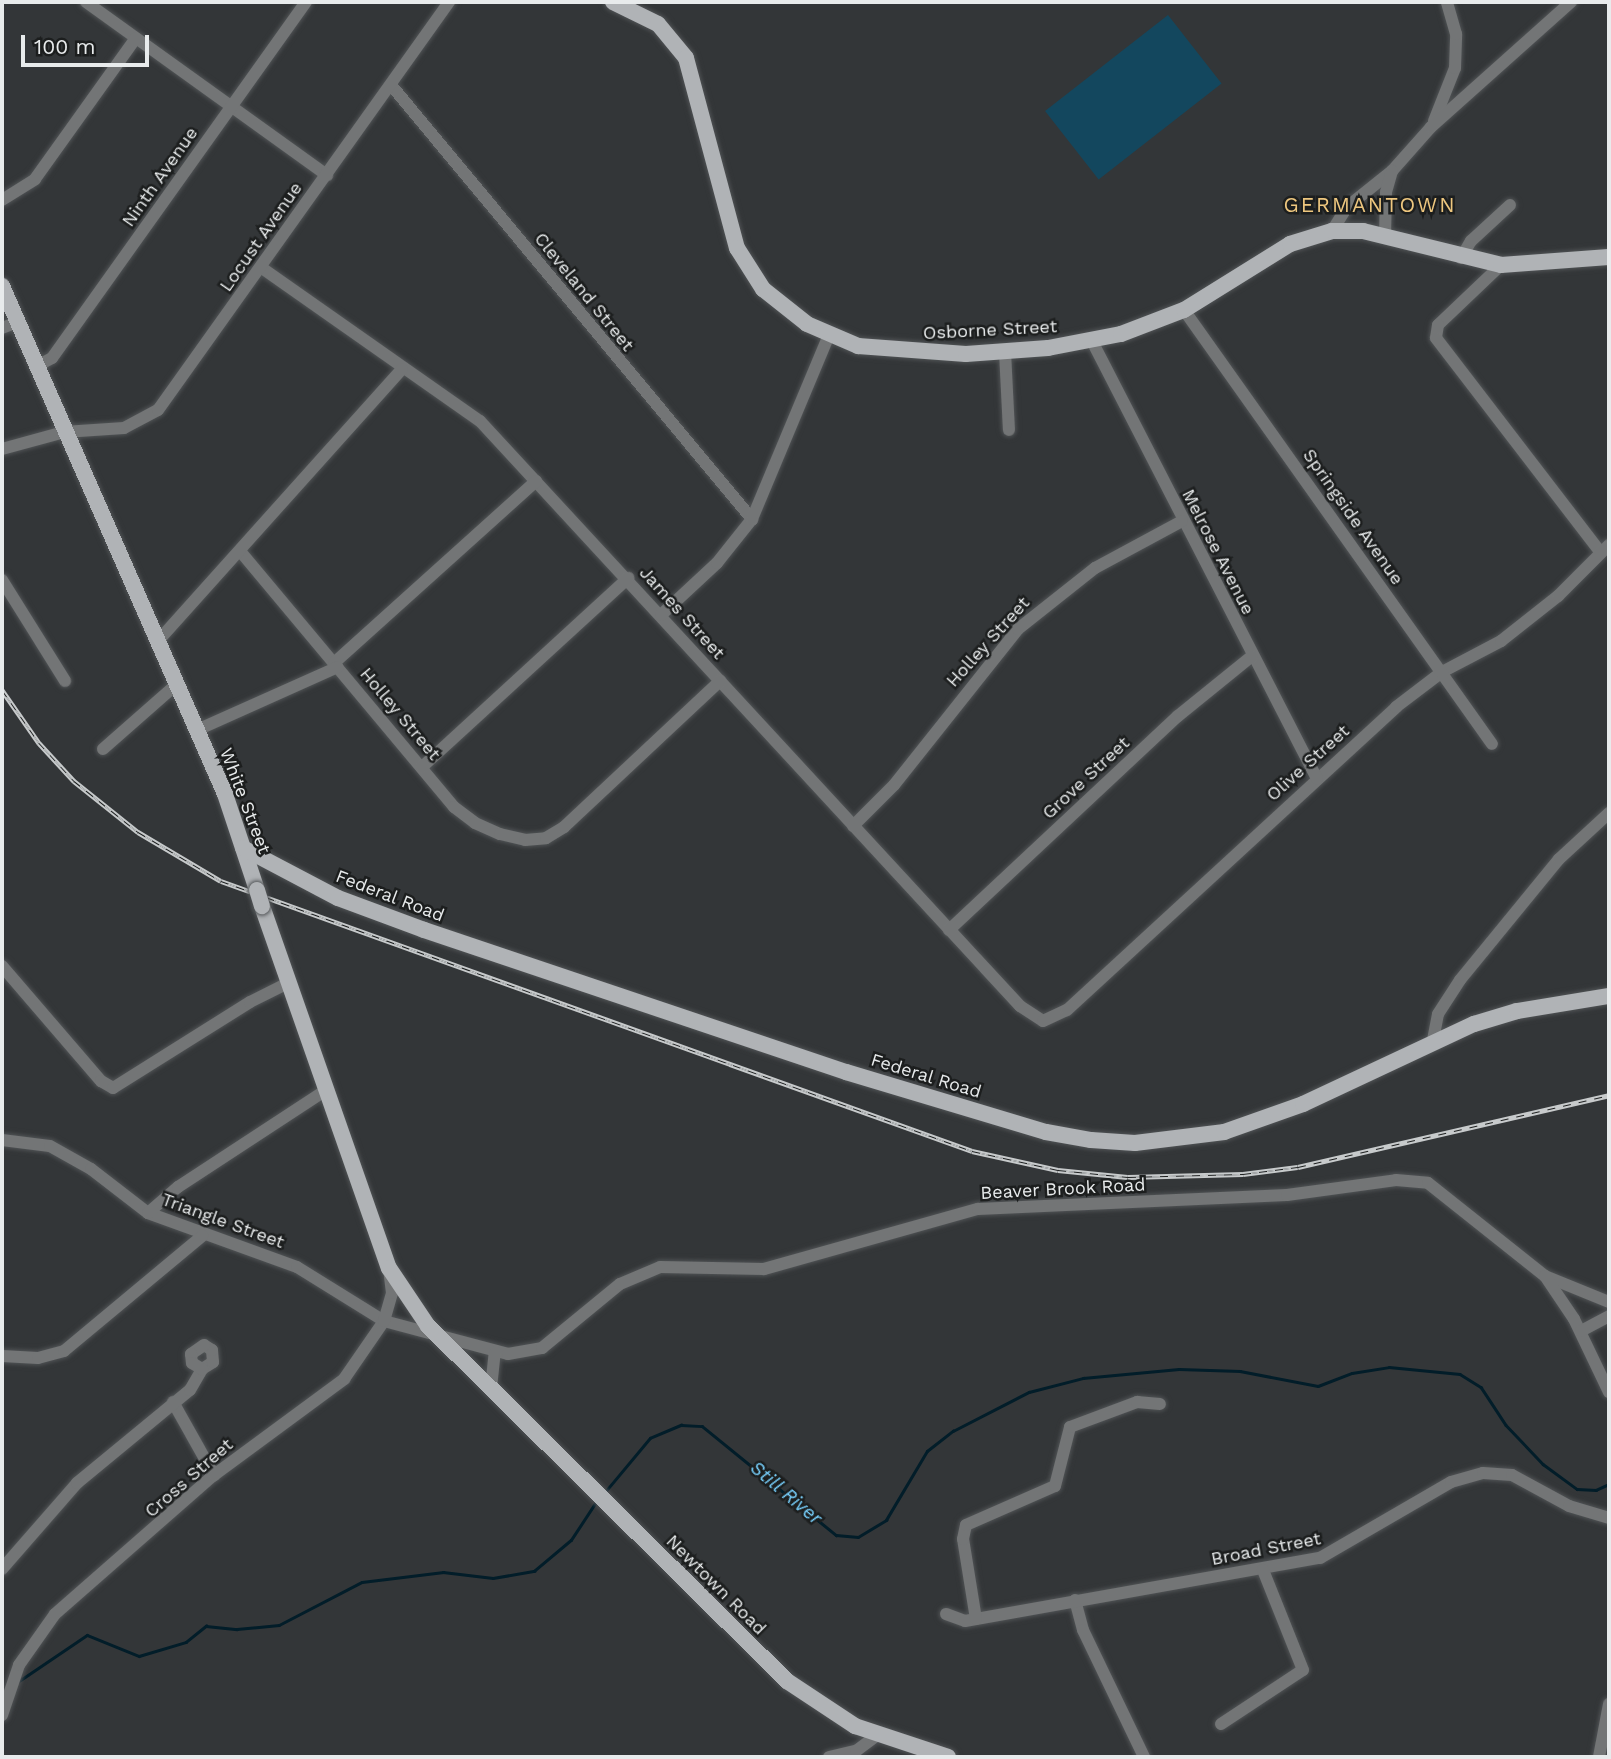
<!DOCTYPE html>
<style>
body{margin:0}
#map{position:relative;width:1611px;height:1759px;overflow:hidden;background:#333638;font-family:"Work Sans",sans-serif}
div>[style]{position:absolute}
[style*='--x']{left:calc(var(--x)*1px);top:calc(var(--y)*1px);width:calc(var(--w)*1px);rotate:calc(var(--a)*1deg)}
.green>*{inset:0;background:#13475e;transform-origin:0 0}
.stream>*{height:2.5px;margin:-1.25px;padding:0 1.25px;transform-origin:1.25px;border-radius:1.25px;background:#021d29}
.roads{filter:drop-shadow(0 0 2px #505355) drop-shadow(0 0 2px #505355)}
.minor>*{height:12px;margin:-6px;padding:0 6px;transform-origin:6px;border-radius:6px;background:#737576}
.major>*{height:16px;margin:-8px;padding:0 8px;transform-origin:8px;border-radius:8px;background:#b0b3b6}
.rail>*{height:5px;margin-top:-2.5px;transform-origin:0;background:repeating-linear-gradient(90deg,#1c1e1e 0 8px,#c7cacb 0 16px);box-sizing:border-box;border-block:2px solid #c7cacb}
.bridges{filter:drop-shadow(0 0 2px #505355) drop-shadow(0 0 2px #505355)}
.major-bridge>*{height:16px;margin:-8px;padding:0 8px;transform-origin:8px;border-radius:8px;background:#b0b3b6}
span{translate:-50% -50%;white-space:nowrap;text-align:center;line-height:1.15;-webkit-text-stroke:5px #1c1e1e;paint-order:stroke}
.street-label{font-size:18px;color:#e8ebec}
.water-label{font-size:19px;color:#78d1fe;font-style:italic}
.quarter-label{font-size:21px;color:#eec77f;letter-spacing:2px}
.frame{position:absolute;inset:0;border:4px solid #e8ebec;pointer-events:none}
.scale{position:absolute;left:21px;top:35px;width:128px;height:32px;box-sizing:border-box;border:4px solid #e8ebec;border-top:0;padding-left:9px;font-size:21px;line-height:24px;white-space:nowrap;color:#e8ebec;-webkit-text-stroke:5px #1c1e1e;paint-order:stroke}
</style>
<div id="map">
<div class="green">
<div style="left:1168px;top:15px;width:87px;height:156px;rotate:52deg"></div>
</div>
<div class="stream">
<div style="--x:605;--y:1492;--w:70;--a:-50.2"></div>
<div style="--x:650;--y:1438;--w:34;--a:-23"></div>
<div style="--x:681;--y:1425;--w:21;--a:3"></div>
<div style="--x:702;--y:1426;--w:173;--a:39.1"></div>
<div style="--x:836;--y:1535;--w:22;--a:5"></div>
<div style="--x:858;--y:1537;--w:33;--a:-31"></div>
<div style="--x:886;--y:1520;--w:80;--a:-59.3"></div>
<div style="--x:927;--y:1451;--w:33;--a:-38"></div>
<div style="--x:953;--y:1431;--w:85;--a:-27.2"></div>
<div style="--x:1029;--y:1392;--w:56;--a:-14.5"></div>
<div style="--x:1083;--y:1378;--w:96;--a:-5.4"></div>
<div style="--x:1179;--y:1369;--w:61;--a:1.9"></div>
<div style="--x:1240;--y:1371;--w:79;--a:10.9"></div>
<div style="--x:1318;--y:1386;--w:36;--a:-21"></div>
<div style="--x:1352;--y:1373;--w:37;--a:-9"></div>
<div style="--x:1389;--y:1367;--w:71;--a:5.6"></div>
<div style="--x:1460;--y:1374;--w:25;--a:32"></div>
<div style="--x:1481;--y:1387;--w:45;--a:56.7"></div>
<div style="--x:1506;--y:1425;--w:54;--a:46.5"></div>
<div style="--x:1543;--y:1464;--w:42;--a:36.3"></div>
<div style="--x:1577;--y:1489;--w:19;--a:3"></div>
<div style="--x:1596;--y:1490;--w:14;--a:-25"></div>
<div style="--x:19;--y:1681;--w:82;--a:-34.1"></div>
<div style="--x:87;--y:1635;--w:56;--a:22"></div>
<div style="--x:139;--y:1656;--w:49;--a:-16.6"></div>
<div style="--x:186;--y:1642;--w:26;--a:-39"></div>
<div style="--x:206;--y:1626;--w:31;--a:6"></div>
<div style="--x:237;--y:1629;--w:42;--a:-5.4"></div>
<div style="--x:279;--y:1625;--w:93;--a:-27.4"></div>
<div style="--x:362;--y:1582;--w:82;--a:-7"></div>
<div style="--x:443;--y:1572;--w:50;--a:6.8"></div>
<div style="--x:493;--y:1578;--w:42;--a:-9.7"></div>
<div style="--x:534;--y:1571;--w:48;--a:-40"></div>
<div style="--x:571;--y:1540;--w:45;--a:-56.7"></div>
</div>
<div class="roads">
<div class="minor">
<div style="--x:86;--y:2;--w:297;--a:35.7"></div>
<div style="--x:391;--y:85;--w:565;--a:50.25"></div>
<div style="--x:1434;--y:121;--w:57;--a:-68.4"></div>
<div style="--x:1455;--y:68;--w:34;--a:-88"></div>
<div style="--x:1456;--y:34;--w:33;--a:-106"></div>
<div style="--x:2;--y:200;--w:39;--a:-32"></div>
<div style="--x:35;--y:179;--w:173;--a:-54.4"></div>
<div style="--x:1332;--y:231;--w:28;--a:-58"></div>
<div style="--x:1347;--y:207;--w:58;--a:-38.7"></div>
<div style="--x:1392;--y:171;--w:59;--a:-48.4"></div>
<div style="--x:1431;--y:127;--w:188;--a:-41.8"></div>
<div style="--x:1385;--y:237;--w:45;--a:-88.7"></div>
<div style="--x:1386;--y:192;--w:22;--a:-74"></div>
<div style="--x:1461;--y:258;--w:20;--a:-60"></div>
<div style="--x:1471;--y:241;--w:53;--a:-42.7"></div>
<div style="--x:1501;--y:265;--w:87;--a:136.4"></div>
<div style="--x:1438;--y:325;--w:13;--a:99"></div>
<div style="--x:1436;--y:338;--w:270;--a:52.5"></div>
<div style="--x:262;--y:268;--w:266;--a:35.1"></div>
<div style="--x:480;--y:421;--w:796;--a:47.29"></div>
<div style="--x:1020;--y:1006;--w:27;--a:33"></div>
<div style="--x:1043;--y:1021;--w:26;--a:-25"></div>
<div style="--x:1067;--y:1010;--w:447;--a:-42.6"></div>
<div style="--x:1396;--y:707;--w:58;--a:-37.3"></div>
<div style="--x:1442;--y:672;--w:67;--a:-27.7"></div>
<div style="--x:1501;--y:641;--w:73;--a:-38.3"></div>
<div style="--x:1558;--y:596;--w:72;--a:-45"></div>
<div style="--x:1184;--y:310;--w:532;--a:54.64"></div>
<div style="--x:2;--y:328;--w:17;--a:-21"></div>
<div style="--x:1092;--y:341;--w:492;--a:62.8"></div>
<div style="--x:1005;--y:352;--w:78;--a:87.1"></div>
<div style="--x:37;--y:366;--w:17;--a:-28"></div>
<div style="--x:52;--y:358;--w:437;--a:-54.5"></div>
<div style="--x:2;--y:449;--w:64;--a:-15.3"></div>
<div style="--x:64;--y:432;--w:60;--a:-3.8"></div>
<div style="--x:124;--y:428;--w:38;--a:-28"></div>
<div style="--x:158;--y:410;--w:501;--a:-54.5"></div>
<div style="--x:240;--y:551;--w:334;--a:50.1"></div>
<div style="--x:454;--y:807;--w:26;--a:37"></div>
<div style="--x:475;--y:823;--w:27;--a:24"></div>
<div style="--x:500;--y:834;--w:26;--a:13"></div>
<div style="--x:525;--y:840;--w:21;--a:-5"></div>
<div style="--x:546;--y:838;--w:21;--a:-31"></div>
<div style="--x:564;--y:827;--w:214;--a:-43.1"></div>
<div style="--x:2;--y:580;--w:119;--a:58"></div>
<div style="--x:661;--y:615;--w:76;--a:-42.9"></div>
<div style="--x:717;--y:563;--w:56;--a:-51.5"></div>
<div style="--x:752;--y:519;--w:199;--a:-67.3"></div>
<div style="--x:158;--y:641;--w:365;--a:-48.1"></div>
<div style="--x:334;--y:663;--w:272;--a:-42"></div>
<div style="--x:197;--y:730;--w:154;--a:-24.1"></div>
<div style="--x:103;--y:749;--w:98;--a:-41.3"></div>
<div style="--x:422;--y:767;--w:280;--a:-42.5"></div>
<div style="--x:853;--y:826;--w:58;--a:-45"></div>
<div style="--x:894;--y:785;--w:199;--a:-51.5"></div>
<div style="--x:1018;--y:629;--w:98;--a:-38.4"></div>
<div style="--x:1095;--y:568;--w:99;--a:-28.4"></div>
<div style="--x:949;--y:930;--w:313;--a:-43.1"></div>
<div style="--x:1178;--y:716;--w:95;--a:-39"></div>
<div style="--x:2;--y:966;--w:152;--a:49.3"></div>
<div style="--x:101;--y:1081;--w:14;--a:30"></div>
<div style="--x:113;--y:1088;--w:162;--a:-32.1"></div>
<div style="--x:250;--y:1002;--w:45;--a:-26.6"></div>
<div style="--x:1433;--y:1040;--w:26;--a:-79"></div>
<div style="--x:1438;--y:1014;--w:40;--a:-57.1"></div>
<div style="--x:1460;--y:980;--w:156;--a:-50.7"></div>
<div style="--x:1559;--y:859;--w:68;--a:-42.6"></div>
<div style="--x:2;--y:1140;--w:48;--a:7.1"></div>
<div style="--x:50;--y:1146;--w:47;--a:29.3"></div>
<div style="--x:91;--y:1169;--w:72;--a:37.7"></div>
<div style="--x:148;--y:1213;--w:158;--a:19.9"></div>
<div style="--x:297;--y:1267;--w:102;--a:31.8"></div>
<div style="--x:384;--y:1321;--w:128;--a:14.9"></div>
<div style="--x:508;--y:1354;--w:35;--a:-10"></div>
<div style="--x:542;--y:1348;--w:101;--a:-39.4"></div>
<div style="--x:620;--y:1284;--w:43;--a:-23"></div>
<div style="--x:660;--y:1267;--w:104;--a:1.1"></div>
<div style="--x:764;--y:1269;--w:222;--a:-15.7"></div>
<div style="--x:978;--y:1209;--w:309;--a:-2.6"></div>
<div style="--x:1287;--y:1195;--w:110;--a:-7.8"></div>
<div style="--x:1396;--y:1180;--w:32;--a:5"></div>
<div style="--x:1428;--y:1183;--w:149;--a:38.5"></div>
<div style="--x:1545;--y:1276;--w:69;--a:22.1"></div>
<div style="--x:148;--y:1213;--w:40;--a:-41"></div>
<div style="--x:178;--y:1187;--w:177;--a:-33.2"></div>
<div style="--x:1545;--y:1276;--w:52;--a:56"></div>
<div style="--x:1574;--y:1319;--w:81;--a:64.4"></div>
<div style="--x:1581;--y:1331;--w:32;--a:-28"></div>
<div style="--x:2;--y:1356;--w:36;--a:3"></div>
<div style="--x:38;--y:1358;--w:27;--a:-15"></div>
<div style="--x:64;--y:1351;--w:180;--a:-39.8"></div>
<div style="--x:491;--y:1388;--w:37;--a:-84"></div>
<div style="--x:173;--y:1402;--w:84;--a:60.7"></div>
<div style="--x:2;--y:1569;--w:114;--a:-48.9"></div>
<div style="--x:77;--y:1483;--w:146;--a:-39.5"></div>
<div style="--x:190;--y:1390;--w:24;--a:-60"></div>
<div style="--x:202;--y:1369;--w:13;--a:-32"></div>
<div style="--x:213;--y:1362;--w:12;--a:-95"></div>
<div style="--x:212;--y:1350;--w:9;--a:-148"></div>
<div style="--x:204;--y:1345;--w:16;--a:145"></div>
<div style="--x:191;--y:1354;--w:9;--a:84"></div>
<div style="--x:192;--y:1363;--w:12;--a:31"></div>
<div style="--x:1075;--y:1600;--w:31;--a:75"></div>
<div style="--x:1083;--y:1630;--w:141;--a:64.3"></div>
<div style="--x:946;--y:1614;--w:20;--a:20"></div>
<div style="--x:965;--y:1621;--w:361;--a:-10.1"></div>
<div style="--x:1320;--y:1558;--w:151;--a:-30.1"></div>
<div style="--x:1451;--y:1482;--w:33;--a:-16"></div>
<div style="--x:1483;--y:1473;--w:29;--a:4"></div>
<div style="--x:1512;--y:1475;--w:65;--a:28.5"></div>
<div style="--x:1569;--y:1506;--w:42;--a:16.7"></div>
<div style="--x:976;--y:1619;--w:81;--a:-99.2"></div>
<div style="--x:963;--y:1539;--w:14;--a:-78"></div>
<div style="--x:966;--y:1525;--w:97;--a:-23.7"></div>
<div style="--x:1055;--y:1486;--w:61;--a:-75.7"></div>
<div style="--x:1070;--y:1427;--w:72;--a:-20.5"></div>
<div style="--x:1137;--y:1402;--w:23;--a:5"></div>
<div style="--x:2;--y:1715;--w:53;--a:-71.2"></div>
<div style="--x:19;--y:1665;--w:62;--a:-54.8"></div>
<div style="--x:55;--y:1614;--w:211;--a:-41.2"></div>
<div style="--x:214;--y:1475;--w:162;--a:-36.4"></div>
<div style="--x:344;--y:1379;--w:70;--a:-55.4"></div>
<div style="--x:384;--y:1321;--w:29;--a:-74"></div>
<div style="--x:392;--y:1293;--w:24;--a:-97"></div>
<div style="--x:1221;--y:1724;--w:98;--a:-33.4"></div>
<div style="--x:1303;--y:1670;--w:108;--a:-111.8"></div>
<div style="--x:829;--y:1757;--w:28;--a:-13"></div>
<div style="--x:856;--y:1751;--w:26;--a:-37"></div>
<div style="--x:1599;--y:1757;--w:54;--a:-79.3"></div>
</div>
<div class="major">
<div style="--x:613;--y:2;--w:50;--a:26.1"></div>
<div style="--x:658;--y:24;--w:44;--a:50.5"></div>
<div style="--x:686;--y:58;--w:197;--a:75"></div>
<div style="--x:737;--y:248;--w:49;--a:57.6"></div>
<div style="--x:763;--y:289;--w:56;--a:38.5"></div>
<div style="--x:807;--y:324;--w:56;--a:23.3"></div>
<div style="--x:858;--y:346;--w:108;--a:4.2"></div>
<div style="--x:966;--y:354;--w:82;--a:-4.2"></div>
<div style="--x:1048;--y:348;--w:74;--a:-10.9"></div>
<div style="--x:1121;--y:334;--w:67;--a:-20.9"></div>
<div style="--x:1184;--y:310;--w:125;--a:-31.9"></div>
<div style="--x:1290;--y:244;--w:44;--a:-17.2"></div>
<div style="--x:1332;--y:231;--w:31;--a:0"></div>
<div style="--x:1363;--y:231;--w:142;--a:13.8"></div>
<div style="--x:1501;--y:265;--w:108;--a:-4.2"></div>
<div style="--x:2;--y:286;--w:555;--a:66.3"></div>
<div style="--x:225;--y:794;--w:101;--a:71.6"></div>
<div style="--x:243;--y:848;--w:107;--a:27.8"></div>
<div style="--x:338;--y:898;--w:92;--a:20.4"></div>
<div style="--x:424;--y:930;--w:445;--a:18.6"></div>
<div style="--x:846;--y:1072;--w:209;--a:16.7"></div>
<div style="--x:1046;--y:1132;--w:46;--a:10.1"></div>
<div style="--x:1091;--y:1140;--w:44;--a:3.9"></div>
<div style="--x:1135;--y:1143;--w:90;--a:-7"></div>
<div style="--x:1224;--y:1132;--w:84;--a:-19.5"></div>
<div style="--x:1303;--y:1104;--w:189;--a:-25.1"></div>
<div style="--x:1474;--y:1024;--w:45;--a:-16.8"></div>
<div style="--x:1517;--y:1011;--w:93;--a:-9.3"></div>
<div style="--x:262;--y:906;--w:384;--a:70.7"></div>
<div style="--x:389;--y:1268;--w:70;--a:56.1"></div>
<div style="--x:428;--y:1326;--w:505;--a:44.68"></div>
<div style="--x:787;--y:1681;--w:82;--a:33.5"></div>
<div style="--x:855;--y:1726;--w:98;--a:18.4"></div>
</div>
</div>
<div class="rail">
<div style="--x:2;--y:690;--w:65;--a:55.1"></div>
<div style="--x:39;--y:743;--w:52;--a:47.4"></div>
<div style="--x:74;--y:781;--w:82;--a:38.6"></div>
<div style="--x:138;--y:832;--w:96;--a:30.6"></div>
<div style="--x:221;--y:881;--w:798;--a:19.77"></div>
<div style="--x:972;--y:1151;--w:88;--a:12.5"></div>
<div style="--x:1058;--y:1170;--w:70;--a:5.7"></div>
<div style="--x:1128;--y:1177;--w:115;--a:-1.5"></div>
<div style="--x:1243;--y:1174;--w:55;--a:-7.3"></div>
<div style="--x:1298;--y:1167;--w:319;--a:-13"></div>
</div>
<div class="bridges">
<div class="major-bridge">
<div style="--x:257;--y:890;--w:17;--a:73"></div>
</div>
</div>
<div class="street-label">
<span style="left:160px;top:177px;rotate:-55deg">Ninth Avenue</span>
<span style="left:261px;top:237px;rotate:-55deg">Locust Avenue</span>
<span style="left:584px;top:292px;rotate:51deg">Cleveland Street</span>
<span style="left:990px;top:330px;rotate:-3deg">Osborne Street</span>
<span style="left:1353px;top:517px;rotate:55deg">Springside Avenue</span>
<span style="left:1218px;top:552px;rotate:63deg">Melrose Avenue</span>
<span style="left:682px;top:613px;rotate:48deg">James Street</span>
<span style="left:988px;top:642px;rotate:-48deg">Holley Street</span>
<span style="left:400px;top:714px;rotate:50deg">Holley Street</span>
<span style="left:1308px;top:763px;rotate:-42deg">Olive Street</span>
<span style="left:1086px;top:778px;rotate:-43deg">Grove Street</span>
<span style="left:245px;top:801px;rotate:69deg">White Street</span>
<span style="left:390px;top:896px;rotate:21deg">Federal Road</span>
<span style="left:926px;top:1076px;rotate:17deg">Federal Road</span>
<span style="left:1063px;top:1189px;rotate:-3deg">Beaver Brook Road</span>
<span style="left:223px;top:1221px;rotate:20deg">Triangle Street</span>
<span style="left:189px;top:1478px;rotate:-41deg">Cross Street</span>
<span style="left:1266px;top:1549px;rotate:-11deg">Broad Street</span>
<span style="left:716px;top:1585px;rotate:45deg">Newtown Road</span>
</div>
<div class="water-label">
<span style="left:786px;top:1493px;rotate:40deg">Still River</span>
</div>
<div class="quarter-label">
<span style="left:1370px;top:205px">GERMANTOWN</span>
</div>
<div class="frame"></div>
<div class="scale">100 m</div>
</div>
